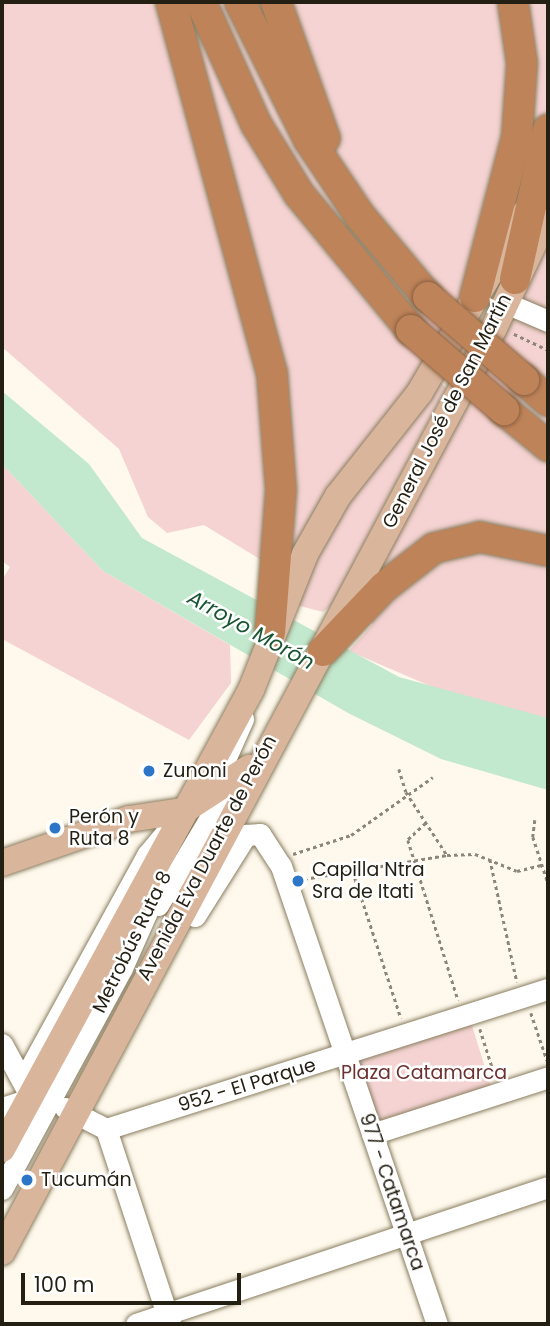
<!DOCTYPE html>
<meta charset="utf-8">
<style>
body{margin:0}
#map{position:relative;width:550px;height:1326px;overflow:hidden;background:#fef9ec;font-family:Poppins,sans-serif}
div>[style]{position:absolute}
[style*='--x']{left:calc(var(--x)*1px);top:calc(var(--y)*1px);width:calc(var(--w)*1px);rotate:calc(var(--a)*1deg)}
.green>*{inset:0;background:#f4d3d2;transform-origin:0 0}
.water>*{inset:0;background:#c2e8cd}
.path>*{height:2.5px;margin-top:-1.25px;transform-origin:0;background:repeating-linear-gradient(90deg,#8c877a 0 3.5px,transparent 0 7px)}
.roads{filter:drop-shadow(0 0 2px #8a7d60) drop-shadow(0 0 2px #8a7d60)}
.minor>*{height:21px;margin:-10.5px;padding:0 10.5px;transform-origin:10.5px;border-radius:10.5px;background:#fff}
.major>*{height:26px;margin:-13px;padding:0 13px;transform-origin:13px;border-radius:13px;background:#d9b59b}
.highway>*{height:30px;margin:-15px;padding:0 15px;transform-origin:15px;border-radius:15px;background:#bf8359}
.bridges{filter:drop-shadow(0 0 2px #896040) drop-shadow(0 0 2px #896040)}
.highway-bridge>*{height:30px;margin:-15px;padding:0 15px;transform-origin:15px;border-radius:15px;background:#bf8359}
.dots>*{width:19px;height:19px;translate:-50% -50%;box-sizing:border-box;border:4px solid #fff;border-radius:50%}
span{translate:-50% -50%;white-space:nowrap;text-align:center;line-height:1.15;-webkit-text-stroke:5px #fff;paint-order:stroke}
.street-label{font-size:19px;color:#241f13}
.poi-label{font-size:19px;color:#241f13}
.left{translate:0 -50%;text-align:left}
.park-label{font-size:19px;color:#6c3131}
.water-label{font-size:21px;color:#195532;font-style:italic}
.frame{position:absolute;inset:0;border:4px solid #241f13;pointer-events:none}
.scale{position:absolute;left:21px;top:1273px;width:220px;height:32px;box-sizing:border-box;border:4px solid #241f13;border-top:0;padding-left:9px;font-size:21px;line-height:24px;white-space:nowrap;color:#241f13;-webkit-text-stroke:5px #fff;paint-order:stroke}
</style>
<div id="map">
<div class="green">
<div style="clip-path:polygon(2px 2px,548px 2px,548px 178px,294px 580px,204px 525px,167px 533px,148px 517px,119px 449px,2px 347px)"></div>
<div style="clip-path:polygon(548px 213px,548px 718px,451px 695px,349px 651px,373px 624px,355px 617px)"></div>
<div style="clip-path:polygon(438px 380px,446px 388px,331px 606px,323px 612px,300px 606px,296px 601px,339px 511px)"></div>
<div style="clip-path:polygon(2px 464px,103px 571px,230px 645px,231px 683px,189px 740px,2px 639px,2px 580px,10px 567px,2px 561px)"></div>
<div style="left:471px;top:1022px;width:70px;height:120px;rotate:73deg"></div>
</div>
<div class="water">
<div style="clip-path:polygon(2px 391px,89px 464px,142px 538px,399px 677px,548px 718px,548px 790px,441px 759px,348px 713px,103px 571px,2px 464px)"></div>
</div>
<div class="path">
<div style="--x:514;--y:334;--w:38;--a:25"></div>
<div style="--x:399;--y:769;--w:24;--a:73"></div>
<div style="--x:406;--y:792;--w:75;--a:56.9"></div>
<div style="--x:535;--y:820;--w:17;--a:97"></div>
<div style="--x:533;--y:837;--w:48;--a:71.9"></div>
<div style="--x:426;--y:823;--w:25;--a:137"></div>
<div style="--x:408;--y:840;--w:168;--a:72.6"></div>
<div style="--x:293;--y:854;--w:61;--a:-18.1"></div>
<div style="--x:351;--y:835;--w:100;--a:-35.3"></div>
<div style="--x:490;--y:859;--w:126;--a:77.6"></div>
<div style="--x:353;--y:872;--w:154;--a:71.8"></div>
<div style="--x:304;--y:879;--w:145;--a:-9.5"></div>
<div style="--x:447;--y:855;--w:28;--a:-2"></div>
<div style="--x:475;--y:854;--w:45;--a:22"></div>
<div style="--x:517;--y:871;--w:25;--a:-14"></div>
<div style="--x:531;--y:1013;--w:50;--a:71.2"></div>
<div style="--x:480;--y:1029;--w:49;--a:72.3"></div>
</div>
<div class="roads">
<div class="minor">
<div style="--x:506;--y:303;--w:46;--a:23.2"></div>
<div style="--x:211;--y:791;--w:79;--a:-66"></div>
<div style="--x:158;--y:905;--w:139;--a:-59.2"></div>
<div style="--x:195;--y:916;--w:96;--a:-57.8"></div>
<div style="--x:246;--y:835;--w:14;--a:-4"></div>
<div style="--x:260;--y:834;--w:38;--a:57"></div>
<div style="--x:281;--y:866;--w:484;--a:71.2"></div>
<div style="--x:2;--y:1044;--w:52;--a:61.5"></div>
<div style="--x:24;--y:1079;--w:256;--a:-61.2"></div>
<div style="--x:147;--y:855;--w:30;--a:-50"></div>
<div style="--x:2;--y:1108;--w:28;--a:-18"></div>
<div style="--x:65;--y:1108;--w:46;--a:27.1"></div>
<div style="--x:106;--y:1129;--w:205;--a:71.8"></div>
<div style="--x:106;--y:1129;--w:464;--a:-17.6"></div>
<div style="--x:372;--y:1134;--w:185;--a:-17.9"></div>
<div style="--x:2;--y:1189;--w:251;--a:-61.5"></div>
<div style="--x:122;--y:968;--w:89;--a:-66"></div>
<div style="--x:136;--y:1324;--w:434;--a:-18.4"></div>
</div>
<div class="major">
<div style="--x:2;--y:863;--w:134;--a:-19.1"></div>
<div style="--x:129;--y:819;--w:55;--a:-8.4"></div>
<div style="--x:183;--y:811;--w:79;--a:-33.1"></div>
<div style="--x:2;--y:1149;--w:522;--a:-61.52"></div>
<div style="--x:251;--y:690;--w:146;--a:-68.3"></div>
<div style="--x:305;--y:554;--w:67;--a:-60.4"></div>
<div style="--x:338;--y:496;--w:132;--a:-51.7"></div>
<div style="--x:420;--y:392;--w:209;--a:-59.5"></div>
<div style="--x:2;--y:1252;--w:1047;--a:-61.97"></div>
<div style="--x:494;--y:328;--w:127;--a:-64.8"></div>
</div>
<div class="highway">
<div style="--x:171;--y:2;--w:385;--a:74.8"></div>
<div style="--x:272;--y:373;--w:117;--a:85.6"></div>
<div style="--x:281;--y:490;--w:143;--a:94.4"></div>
<div style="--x:201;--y:2;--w:134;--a:65.7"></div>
<div style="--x:256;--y:124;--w:82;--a:58.4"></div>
<div style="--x:299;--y:194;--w:176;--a:50.5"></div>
<div style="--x:240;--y:2;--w:154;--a:63.4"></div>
<div style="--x:309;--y:140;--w:92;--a:56.1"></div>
<div style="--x:360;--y:216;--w:106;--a:50"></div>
<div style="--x:276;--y:2;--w:145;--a:70.3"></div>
<div style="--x:515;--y:279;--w:153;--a:-77.5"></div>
<div style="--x:475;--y:297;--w:165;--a:-75.3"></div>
<div style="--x:517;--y:137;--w:74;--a:-86.1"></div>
<div style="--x:522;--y:63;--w:62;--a:-98.4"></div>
<div style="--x:524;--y:380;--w:32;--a:41"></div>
<div style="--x:504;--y:410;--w:57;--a:39.3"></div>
<div style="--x:323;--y:651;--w:88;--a:-46.4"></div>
<div style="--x:384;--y:587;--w:63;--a:-38"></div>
<div style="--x:434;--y:548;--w:47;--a:-13.4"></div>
<div style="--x:480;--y:537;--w:69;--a:11.6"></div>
</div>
</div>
<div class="bridges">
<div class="highway-bridge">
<div style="--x:428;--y:297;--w:127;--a:40.8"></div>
<div style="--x:411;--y:330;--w:123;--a:40.7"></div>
</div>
</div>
<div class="dots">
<div style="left:149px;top:771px;background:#2d76c7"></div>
<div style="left:55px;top:828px;background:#2d76c7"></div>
<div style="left:298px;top:881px;background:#2d76c7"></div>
<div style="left:27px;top:1180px;background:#2d76c7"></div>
</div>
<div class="street-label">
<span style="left:447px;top:411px;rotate:-63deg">General José de San Martín</span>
<span style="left:207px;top:858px;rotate:-62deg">Avenida Eva Duarte de Perón</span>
<span style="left:132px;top:942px;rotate:-64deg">Metrobús Ruta 8</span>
<span style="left:247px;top:1085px;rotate:-17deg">952 - El Parque</span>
<span style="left:392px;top:1192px;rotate:71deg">977 - Catamarca</span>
</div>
<div class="poi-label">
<span class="left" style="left:163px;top:771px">Zunoni</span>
<span class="left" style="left:69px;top:828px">Perón y<br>Ruta 8</span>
<span class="left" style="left:312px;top:881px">Capilla Ntra<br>Sra de Itati</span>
<span class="left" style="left:41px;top:1180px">Tucumán</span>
</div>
<div class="park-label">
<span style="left:424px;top:1073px">Plaza Catamarca</span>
</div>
<div class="water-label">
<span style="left:251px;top:630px;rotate:29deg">Arroyo Morón</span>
</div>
<div class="frame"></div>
<div class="scale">100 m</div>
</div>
